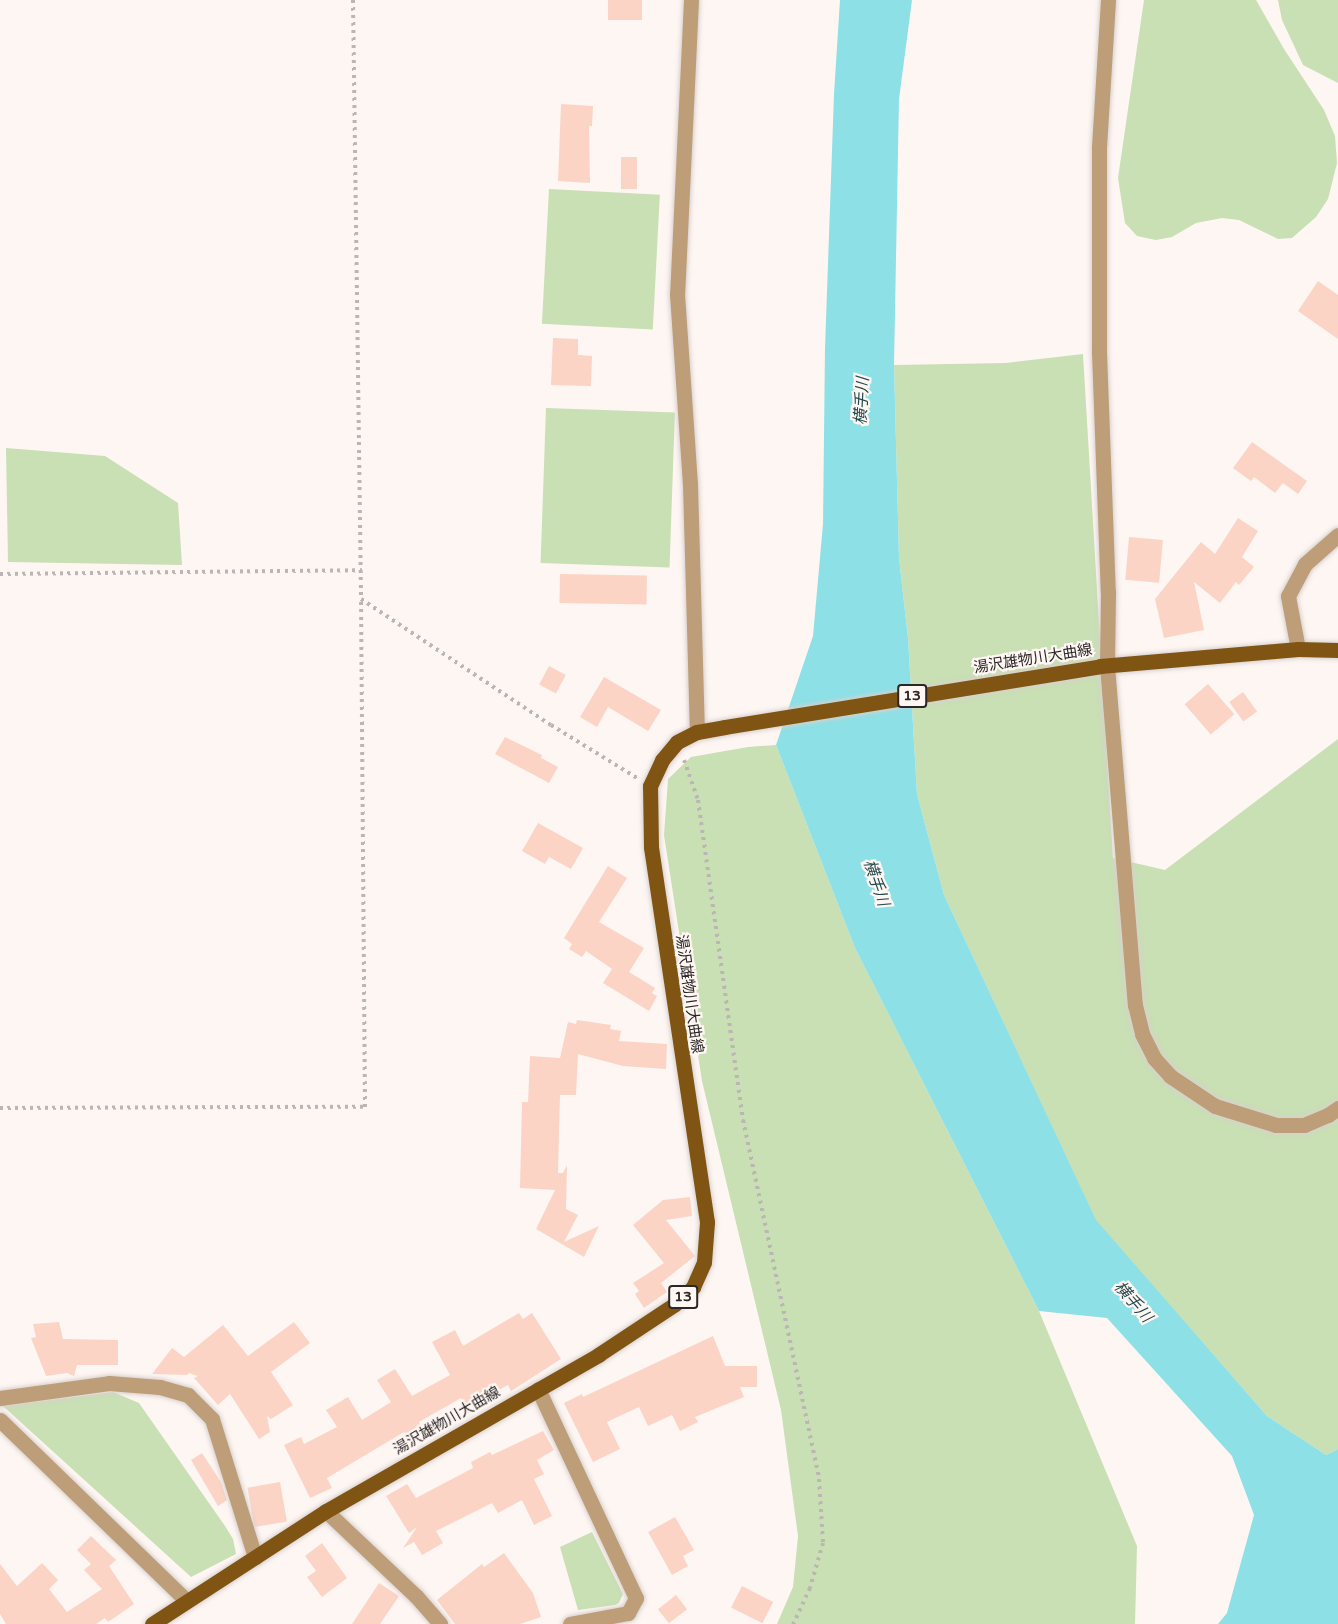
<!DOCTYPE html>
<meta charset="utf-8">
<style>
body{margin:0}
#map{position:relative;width:1338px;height:1624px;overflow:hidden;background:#fef6f3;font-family:"Varela Round","Noto Sans JP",sans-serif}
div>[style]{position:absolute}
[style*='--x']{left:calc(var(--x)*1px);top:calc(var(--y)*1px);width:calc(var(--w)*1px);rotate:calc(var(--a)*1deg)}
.green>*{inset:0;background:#c9dfb4;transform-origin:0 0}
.water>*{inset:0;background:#8de0e6}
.building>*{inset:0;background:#fbd4c5;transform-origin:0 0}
.path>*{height:4px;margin-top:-2px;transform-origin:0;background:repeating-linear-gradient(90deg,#bcb5b3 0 3px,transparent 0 7.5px)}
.roads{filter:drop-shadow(0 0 2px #d8d1ce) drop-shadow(0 0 2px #d8d1ce)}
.minor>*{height:15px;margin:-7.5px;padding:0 7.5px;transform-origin:7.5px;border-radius:7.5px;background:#bd9e78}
.major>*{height:15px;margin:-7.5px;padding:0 7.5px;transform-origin:7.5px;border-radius:7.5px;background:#805513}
span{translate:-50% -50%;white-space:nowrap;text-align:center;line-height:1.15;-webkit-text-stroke:4.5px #fef6f3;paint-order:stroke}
.shield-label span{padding:2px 4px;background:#fef6f3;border:2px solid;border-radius:4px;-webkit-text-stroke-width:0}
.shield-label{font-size:14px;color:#2b2726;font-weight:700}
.street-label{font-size:15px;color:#2b2726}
.water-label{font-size:16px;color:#22494c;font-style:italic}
</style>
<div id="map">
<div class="green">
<div style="clip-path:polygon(1144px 0,1256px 0,1284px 49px,1324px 110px,1335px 136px,1337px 163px,1328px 199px,1316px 217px,1292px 238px,1278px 239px,1239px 220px,1222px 218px,1196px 223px,1172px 237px,1156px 240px,1137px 236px,1125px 223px,1118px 178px)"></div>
<div style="clip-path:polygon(1278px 0,1338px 0,1338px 83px,1303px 65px,1282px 20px)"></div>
<div style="left:549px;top:189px;width:111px;height:135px;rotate:3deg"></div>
<div style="clip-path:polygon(1083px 354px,1113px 858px,1165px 870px,1338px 739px,1338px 1449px,1326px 1455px,1267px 1416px,1096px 1221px,944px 895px,917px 794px,908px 638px,899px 558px,894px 365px,1006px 363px)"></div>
<div style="left:546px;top:408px;width:129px;height:155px;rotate:2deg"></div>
<div style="clip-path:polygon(6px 448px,105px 456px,178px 503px,182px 565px,8px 562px)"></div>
<div style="clip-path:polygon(776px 745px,855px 948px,1039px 1311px,1137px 1546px,1135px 1624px,777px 1624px,793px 1587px,798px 1536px,781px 1410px,702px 1081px,664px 835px,668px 779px,691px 757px,748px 747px)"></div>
<div style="clip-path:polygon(113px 1392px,139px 1403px,225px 1526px,233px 1539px,236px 1554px,191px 1577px,3px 1406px)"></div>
<div style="clip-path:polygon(592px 1532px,623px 1594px,619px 1603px,615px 1605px,578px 1610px,560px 1547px)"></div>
</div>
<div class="water">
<div style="clip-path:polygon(840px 0,912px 0,899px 99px,894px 365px,899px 558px,908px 638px,917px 794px,944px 895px,1096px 1220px,1267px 1416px,1326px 1455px,1338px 1449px,1338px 1624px,1218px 1624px,1227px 1613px,1254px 1515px,1232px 1456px,1107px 1318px,1039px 1311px,855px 948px,776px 745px,813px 636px,823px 524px,825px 348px,834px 94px)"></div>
</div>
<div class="building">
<div style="left:608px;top:0;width:34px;height:20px"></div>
<div style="clip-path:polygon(561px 104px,593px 106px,592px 126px,589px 126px,590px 183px,558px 181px)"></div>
<div style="left:621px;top:157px;width:16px;height:32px"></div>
<div style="clip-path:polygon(1318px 281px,1338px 295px,1338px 339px,1298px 311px)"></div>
<div style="clip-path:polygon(553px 338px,578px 339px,578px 355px,592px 356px,591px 386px,551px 385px)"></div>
<div style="clip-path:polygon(1252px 442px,1307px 481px,1298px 494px,1283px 483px,1275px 493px,1254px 477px,1251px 481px,1233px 468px)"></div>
<div style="clip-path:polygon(1238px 518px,1258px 531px,1242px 557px,1254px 567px,1239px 585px,1236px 582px,1220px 603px,1194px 582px,1204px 630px,1164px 638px,1155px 599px,1201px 542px,1215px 554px)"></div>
<div style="left:1129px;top:537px;width:34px;height:43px;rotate:5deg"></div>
<div style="left:560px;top:574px;width:87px;height:29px;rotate:1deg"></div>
<div style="left:549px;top:666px;width:19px;height:21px;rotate:28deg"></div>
<div style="clip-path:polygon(604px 677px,661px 710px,648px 731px,608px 707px,597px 727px,580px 717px)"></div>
<div style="left:1208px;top:684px;width:40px;height:31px;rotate:49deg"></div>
<div style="left:1243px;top:692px;width:24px;height:17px;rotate:54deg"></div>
<div style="clip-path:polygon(505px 737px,542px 755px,541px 758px,558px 767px,549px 783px,495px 754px)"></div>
<div style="clip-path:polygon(538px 823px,583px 848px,571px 869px,549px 857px,545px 864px,522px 851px)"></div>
<div style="clip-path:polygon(608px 866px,627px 878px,599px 922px,644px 948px,629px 972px,655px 988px,652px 993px,657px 996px,649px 1011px,603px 983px,612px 969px,586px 951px,582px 957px,569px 949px,572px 944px,564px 938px)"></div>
<div style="clip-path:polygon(577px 1020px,611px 1025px,610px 1029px,621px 1031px,619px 1041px,667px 1044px,666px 1069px,623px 1066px,578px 1054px,576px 1095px,560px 1095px,558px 1173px,563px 1173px,567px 1165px,566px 1209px,578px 1215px,564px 1242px,599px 1226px,584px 1257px,536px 1229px,555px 1190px,520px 1188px,522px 1102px,528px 1102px,530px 1056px,560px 1058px,568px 1022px,576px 1024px)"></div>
<div style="clip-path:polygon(690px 1197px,692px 1216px,666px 1220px,695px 1256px,661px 1283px,667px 1292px,644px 1308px,635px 1294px,639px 1291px,633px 1283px,664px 1263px,633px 1225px,663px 1200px)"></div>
<div style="clip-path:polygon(519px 1313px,523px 1319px,532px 1313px,561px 1359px,511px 1391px,508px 1385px,467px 1407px,461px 1398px,419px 1422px,421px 1426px,406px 1435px,404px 1432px,327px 1478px,332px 1488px,310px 1498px,284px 1445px,301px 1437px,304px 1444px,337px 1427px,326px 1410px,348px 1397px,362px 1420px,391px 1402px,377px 1380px,395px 1369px,412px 1396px,450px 1375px,432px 1342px,455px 1330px,463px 1346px)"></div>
<div style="clip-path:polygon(59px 1322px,63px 1339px,118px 1340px,118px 1365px,77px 1365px,74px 1376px,67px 1373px,46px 1376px,31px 1338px,36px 1337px,33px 1324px)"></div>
<div style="clip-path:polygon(294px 1322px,310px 1343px,271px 1372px,293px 1405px,271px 1419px,267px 1416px,270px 1432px,259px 1439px,230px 1394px,218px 1405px,194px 1378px,198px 1376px,189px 1373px,187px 1375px,152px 1374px,172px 1348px,184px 1357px,223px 1325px,248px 1356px)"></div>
<div style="clip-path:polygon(713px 1336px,725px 1366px,757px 1366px,757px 1387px,740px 1387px,744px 1397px,695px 1417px,698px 1422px,680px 1431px,672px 1415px,648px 1426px,639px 1407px,607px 1422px,620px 1449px,593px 1462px,564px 1403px,582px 1394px,583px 1397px)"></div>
<div style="clip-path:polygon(543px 1431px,554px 1450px,537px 1460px,544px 1474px,534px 1479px,552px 1516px,534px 1525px,522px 1500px,498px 1513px,492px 1503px,436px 1531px,443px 1543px,422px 1555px,414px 1542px,403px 1548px,417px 1527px,409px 1533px,386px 1496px,407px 1484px,416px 1498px,473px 1468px,471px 1462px,490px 1452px,492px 1455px)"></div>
<div style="clip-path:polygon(202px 1453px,221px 1482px,227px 1500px,218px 1506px,191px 1460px)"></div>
<div style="left:280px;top:1482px;width:40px;height:33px;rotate:80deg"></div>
<div style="clip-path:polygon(675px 1517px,694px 1550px,683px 1556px,688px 1566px,672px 1575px,648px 1532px)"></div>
<div style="clip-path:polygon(91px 1536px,116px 1560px,109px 1566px,134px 1604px,108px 1622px,105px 1618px,96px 1624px,6px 1624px,0 1614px,0 1564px,17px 1586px,42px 1563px,58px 1580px,49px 1589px,67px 1612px,102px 1589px,84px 1570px,91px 1564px,77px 1550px)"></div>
<div style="clip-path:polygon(322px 1543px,347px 1578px,322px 1597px,307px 1577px,316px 1571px,305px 1556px)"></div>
<div style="clip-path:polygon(504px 1553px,533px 1593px,541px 1617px,520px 1624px,455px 1624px,437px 1600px,482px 1564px,484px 1567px)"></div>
<div style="clip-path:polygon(379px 1583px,399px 1596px,380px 1624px,352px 1624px)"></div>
<div style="left:742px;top:1586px;width:35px;height:24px;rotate:27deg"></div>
<div style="left:676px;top:1595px;width:18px;height:23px;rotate:52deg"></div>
</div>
<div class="path">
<div style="--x:353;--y:0;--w:599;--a:89.23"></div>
<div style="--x:361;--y:599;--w:228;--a:33.6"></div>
<div style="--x:551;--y:725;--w:101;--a:31.6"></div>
<div style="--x:0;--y:574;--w:362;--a:-0.6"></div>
<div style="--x:684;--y:760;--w:42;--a:70.7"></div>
<div style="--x:698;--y:800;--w:323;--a:82"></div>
<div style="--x:743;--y:1120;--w:367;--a:78"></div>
<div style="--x:819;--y:1479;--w:64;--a:86.4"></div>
<div style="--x:823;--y:1543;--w:47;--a:106.1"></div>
<div style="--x:810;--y:1588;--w:40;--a:115"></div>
<div style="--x:0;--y:1108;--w:365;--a:-0.2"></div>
<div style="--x:365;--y:1107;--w:508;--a:-90.45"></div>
</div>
<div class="roads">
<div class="minor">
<div style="--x:691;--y:0;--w:294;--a:92.7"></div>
<div style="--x:677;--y:294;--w:190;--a:86.1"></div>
<div style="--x:690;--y:484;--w:248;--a:88.4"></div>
<div style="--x:1108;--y:0;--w:148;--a:93.5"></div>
<div style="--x:1099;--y:148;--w:204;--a:90"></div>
<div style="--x:1099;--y:352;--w:240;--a:87.9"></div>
<div style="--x:1108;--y:592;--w:74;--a:90.8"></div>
<div style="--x:1107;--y:666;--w:340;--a:85.3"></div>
<div style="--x:1135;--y:1005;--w:30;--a:76"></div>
<div style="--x:1142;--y:1034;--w:27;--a:63"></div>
<div style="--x:1154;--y:1058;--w:24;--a:48"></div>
<div style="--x:1170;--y:1076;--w:54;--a:33.7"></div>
<div style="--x:1215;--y:1106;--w:64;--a:17.3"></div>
<div style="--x:1276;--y:1125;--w:28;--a:0"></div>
<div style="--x:1304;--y:1125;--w:26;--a:-23"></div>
<div style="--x:1328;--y:1115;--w:12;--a:-35"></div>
<div style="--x:1298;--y:649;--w:54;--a:-100.7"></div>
<div style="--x:1288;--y:596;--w:36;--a:-62"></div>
<div style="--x:1305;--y:564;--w:44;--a:-41.3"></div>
<div style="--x:538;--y:1389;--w:231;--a:64.9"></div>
<div style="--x:636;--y:1598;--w:17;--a:118"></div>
<div style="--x:628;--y:1613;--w:59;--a:169.3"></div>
<div style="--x:0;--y:1398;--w:110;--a:-7.8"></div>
<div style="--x:109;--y:1383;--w:51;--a:4.5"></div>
<div style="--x:160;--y:1387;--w:29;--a:16"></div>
<div style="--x:188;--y:1395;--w:34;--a:45"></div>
<div style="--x:212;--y:1419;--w:145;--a:72.7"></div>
<div style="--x:0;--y:1420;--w:260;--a:44.1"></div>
<div style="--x:326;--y:1511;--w:124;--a:43.4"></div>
<div style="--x:416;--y:1596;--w:37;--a:49"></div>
</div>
<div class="major">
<div style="--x:152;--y:1624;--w:207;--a:-33"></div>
<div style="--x:326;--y:1511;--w:314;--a:-29.8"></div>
<div style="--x:598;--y:1355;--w:92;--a:-33.5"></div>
<div style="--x:675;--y:1304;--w:25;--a:-43"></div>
<div style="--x:693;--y:1287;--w:27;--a:-66"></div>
<div style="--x:704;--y:1262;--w:40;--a:-85.7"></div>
<div style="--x:707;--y:1222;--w:379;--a:-98.5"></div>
<div style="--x:651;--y:847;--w:61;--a:-90.9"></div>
<div style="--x:650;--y:786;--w:29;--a:-65"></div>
<div style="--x:662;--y:760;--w:23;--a:-50"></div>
<div style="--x:677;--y:742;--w:22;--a:-27"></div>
<div style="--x:697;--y:732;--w:28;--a:-10"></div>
<div style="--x:725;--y:727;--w:380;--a:-9.2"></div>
<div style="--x:1100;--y:666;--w:199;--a:-4.9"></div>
<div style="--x:1298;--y:649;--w:40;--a:1.4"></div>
</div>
</div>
<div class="shield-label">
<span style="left:912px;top:696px">13</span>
<span style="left:683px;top:1297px">13</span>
</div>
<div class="street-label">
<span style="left:1033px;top:659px;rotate:-9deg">湯沢雄物川大曲線</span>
<span style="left:689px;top:994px;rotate:82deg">湯沢雄物川大曲線</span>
<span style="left:447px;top:1421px;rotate:-30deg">湯沢雄物川大曲線</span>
</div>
<div class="water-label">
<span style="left:862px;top:401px;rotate:-87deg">横手川</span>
<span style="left:876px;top:883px;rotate:71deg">横手川</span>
<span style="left:1133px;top:1302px;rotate:49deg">横手川</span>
</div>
</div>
